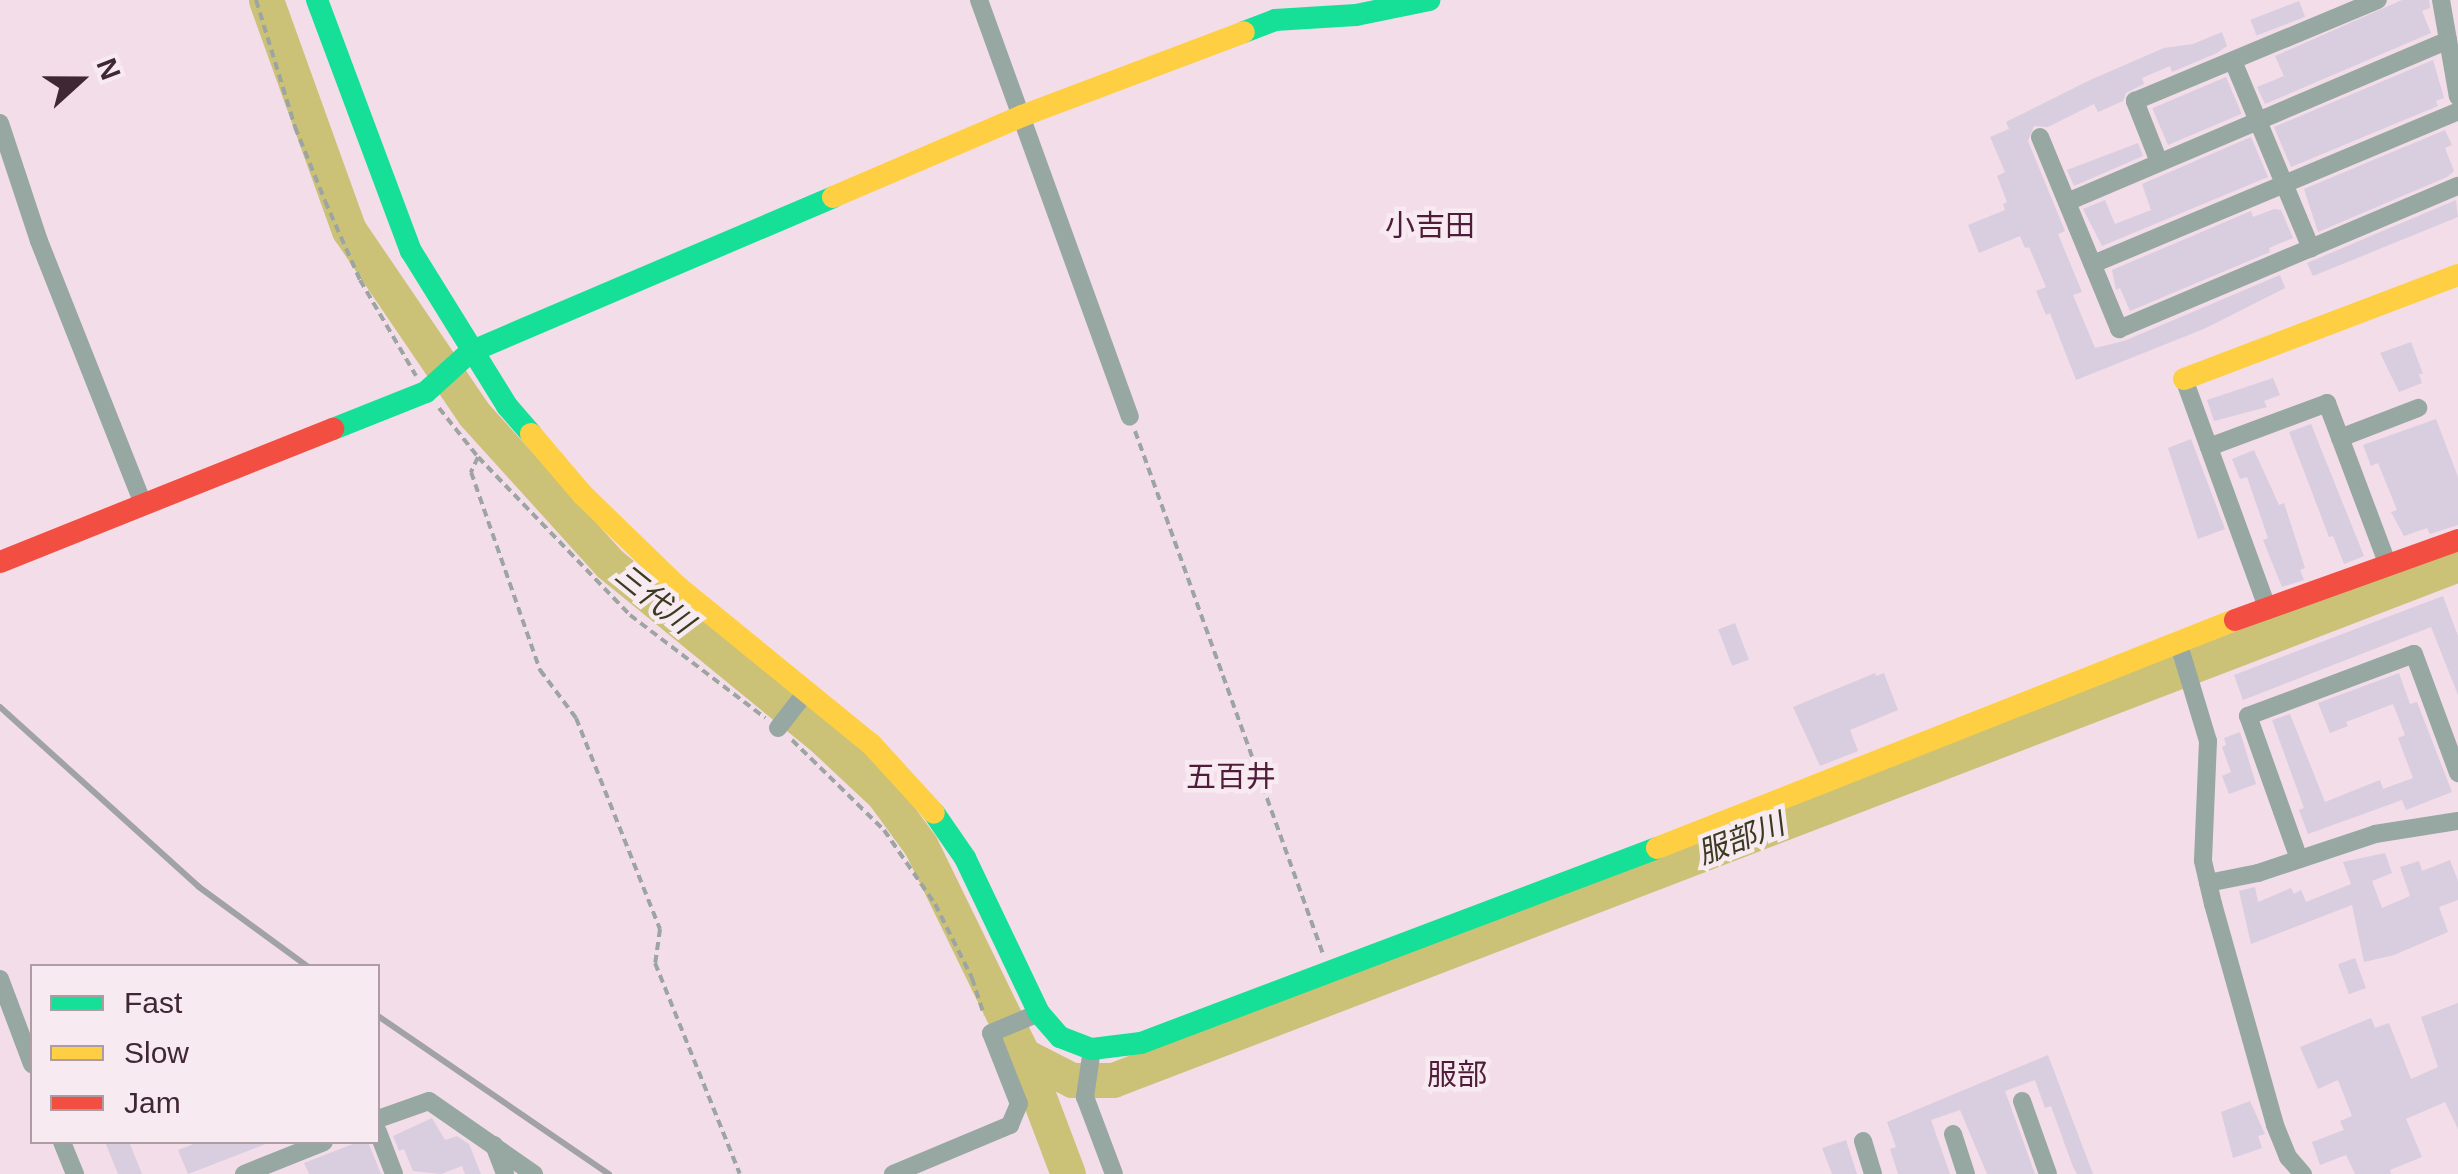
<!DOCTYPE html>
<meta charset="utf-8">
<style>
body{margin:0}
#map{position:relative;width:2458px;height:1174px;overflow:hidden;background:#f3dde8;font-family:Helvetica,"Noto Sans JP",sans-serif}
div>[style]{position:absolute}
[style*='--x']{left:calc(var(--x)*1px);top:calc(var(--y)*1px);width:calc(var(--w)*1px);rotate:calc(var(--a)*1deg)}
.river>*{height:35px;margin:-17.5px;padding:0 17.5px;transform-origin:17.5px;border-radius:17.5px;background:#cbc277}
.building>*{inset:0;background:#d9cde0;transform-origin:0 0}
.path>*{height:4px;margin-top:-2px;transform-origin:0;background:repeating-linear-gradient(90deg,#9ca5a2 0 8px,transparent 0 13px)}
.street>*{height:18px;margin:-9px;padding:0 9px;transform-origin:9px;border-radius:9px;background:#97a7a2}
.fast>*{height:22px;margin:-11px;padding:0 11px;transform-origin:11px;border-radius:11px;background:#16e098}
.slow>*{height:22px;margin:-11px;padding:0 11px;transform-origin:11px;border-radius:11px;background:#ffcf43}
.jam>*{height:22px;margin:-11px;padding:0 11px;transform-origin:11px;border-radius:11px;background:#f24e42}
.rail>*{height:6px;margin:-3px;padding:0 3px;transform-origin:3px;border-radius:3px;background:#a1a2a3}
span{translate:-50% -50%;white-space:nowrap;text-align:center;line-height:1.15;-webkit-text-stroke:9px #f8eaf1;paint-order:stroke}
.neighbourhood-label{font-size:30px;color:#4f1c39}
.water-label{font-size:30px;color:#3b3b22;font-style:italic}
.legend{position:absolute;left:30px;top:964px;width:350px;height:180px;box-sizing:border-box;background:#f8eaf1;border:2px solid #ae9ca5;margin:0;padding:12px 18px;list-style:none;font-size:30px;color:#402734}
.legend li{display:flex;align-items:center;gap:20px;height:50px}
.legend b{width:50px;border:2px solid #ae9ca5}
.north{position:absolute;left:30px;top:30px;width:100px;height:100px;-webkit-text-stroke:8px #f8eaf1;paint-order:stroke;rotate:69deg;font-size:28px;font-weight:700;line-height:40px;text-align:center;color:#402734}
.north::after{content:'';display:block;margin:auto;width:35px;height:45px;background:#402734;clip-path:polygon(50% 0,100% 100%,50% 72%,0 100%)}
</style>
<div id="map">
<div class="river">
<div style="--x:266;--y:0;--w:245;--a:70.2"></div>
<div style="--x:349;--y:230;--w:222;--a:55.8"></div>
<div style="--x:474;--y:414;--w:202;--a:47.8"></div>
<div style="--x:610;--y:564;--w:271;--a:39.2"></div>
<div style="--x:820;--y:735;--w:86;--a:43.1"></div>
<div style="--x:883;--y:794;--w:64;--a:53.8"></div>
<div style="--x:921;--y:846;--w:233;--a:64"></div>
<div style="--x:1023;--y:1055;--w:127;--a:69.3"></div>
<div style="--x:1023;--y:1055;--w:55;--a:27"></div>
<div style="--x:1072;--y:1080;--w:41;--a:0"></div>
<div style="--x:1113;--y:1080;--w:1441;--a:-20.99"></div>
</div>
<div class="building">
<div style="clip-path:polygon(2402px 0,2429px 0,2430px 8px,2422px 11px,2431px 33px,2265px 104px,2257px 87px,2284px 76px,2275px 56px)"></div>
<div style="left:2299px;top:1px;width:17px;height:52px;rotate:69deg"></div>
<div style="clip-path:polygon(2222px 32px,2227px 46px,2217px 53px,2172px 72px,2170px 66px,2142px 78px,2144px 84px,2126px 93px,2123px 101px,2098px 112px,2094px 104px,2048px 127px,2034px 126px,2028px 141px,2065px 231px,2058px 234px,2082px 292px,2073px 295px,2095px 348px,2124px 341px,2280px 275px,2285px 288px,2206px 328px,2076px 380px,2050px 313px,2046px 315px,2036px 291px,2046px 287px,2029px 247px,2025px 248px,2020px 236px,1979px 253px,1968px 225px,2005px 210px,2003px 204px,2007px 202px,1997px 176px,2005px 172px,1990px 137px,2009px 129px,2006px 122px,2090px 80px,2164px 48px,2193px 44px)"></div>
<div style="clip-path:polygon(2433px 60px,2444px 98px,2436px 101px,2438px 106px,2291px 167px,2274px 127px)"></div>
<div style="left:2226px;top:77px;width:40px;height:80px;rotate:67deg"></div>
<div style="clip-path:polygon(2445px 130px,2452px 145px,2445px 148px,2454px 171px,2447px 177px,2318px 232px,2304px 189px)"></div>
<div style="clip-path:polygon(2251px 137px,2268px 177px,2102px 246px,2083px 209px,2105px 200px,2115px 224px,2151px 210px,2142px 184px)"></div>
<div style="clip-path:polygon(2138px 143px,2143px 156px,2074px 186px,2067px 170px)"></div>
<div style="clip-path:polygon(2456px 200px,2458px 217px,2313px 276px,2307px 263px)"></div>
<div style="clip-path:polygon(2274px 209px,2281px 210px,2293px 238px,2269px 248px,2270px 252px,2130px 311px,2120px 288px,2116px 290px,2112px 270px,2251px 211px,2253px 217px)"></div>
<div style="clip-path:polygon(2411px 342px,2423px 374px,2419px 374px,2422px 383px,2399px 392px,2380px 353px)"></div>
<div style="clip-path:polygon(2273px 378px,2280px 395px,2264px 401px,2267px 407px,2214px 421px,2207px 400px)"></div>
<div style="clip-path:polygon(2436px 419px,2458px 477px,2458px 525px,2430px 534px,2427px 528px,2404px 536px,2391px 512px,2397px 510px,2378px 463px,2371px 466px,2363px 445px)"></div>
<div style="clip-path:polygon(2311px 424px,2364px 556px,2344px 564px,2333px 536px,2329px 537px,2289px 432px)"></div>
<div style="clip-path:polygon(2191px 439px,2225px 529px,2198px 539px,2168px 448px)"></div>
<div style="clip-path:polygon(2254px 450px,2279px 505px,2284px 503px,2305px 568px,2300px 570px,2304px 580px,2282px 587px,2263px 540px,2268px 538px,2247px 477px,2240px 479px,2232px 459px)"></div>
<div style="clip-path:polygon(2443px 596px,2458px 636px,2458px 695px,2431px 627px,2243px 700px,2234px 675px)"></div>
<div style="left:1735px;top:623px;width:39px;height:18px;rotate:69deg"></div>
<div style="clip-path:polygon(1875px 673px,1876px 676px,1884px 673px,1898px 710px,1850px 730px,1858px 751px,1820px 766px,1793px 707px)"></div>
<div style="clip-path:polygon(2399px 673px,2410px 704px,2417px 702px,2452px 792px,2406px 810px,2402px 800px,2308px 834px,2299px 810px,2304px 808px,2272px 720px,2290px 714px,2325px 802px,2380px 780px,2383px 789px,2413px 778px,2398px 738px,2405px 735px,2393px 704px,2346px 722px,2348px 726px,2330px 733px,2318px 703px)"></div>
<div style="clip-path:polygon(2240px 732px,2256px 784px,2229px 794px,2222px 776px,2231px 772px,2222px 747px,2226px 745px,2224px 738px)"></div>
<div style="clip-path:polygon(2385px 853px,2392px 873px,2372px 881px,2382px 908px,2410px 896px,2400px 867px,2419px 861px,2422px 871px,2450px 860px,2458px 881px,2458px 900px,2439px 907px,2448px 932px,2394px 955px,2364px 962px,2352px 905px,2251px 944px,2239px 891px,2255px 887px,2258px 902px,2291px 888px,2294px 894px,2301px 890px,2306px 902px,2351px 884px,2343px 862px)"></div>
<div style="left:2355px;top:958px;width:32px;height:18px;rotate:70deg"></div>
<div style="clip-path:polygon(2458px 1003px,2458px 1129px,2445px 1102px,2406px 1119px,2422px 1157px,2390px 1170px,2391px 1174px,2355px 1174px,2346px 1155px,2320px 1165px,2312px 1142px,2344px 1130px,2340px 1121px,2352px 1116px,2338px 1080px,2318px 1089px,2300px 1047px,2371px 1018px,2375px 1028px,2389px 1023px,2411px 1079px,2438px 1067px,2421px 1017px)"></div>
<div style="clip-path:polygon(2048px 1055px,2093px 1174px,2077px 1174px,2073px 1167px,2051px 1106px,2045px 1108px,2035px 1080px,2005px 1091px,2035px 1174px,1987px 1174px,1960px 1110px,1931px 1120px,1950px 1174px,1898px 1174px,1890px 1149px,1896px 1147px,1887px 1122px)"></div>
<div style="clip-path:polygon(2250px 1101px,2265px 1134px,2258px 1136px,2262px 1148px,2233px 1158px,2221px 1112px)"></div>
<div style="clip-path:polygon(432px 1118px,445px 1140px,457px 1136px,469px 1144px,481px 1174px,465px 1174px,462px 1166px,441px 1174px,413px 1171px,404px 1149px,399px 1151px,393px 1136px)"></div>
<div style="clip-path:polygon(1846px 1140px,1857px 1174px,1832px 1174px,1822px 1148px)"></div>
<div style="clip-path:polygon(105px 1142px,129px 1142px,142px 1174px,118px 1174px)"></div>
<div style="clip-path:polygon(199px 1142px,271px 1142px,188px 1174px,178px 1150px)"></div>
<div style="clip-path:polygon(358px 1142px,368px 1142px,381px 1174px,309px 1174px,304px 1163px)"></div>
</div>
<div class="path">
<div style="--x:256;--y:0;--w:133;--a:72.9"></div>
<div style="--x:295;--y:127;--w:80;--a:67.9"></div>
<div style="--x:325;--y:201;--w:86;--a:66.1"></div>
<div style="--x:360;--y:280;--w:111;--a:59.7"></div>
<div style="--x:439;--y:408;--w:63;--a:51.5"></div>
<div style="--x:478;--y:457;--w:17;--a:115"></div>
<div style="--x:471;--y:472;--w:210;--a:70.8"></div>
<div style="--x:540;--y:670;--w:60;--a:53.1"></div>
<div style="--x:576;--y:718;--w:227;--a:68.3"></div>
<div style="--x:660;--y:929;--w:34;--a:98"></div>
<div style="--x:655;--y:963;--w:227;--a:68.1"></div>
<div style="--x:1135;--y:431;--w:556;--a:70.23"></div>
<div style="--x:478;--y:457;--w:219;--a:46.1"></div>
<div style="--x:630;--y:615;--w:170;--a:37.3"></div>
<div style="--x:792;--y:740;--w:129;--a:44.4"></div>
<div style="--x:884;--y:830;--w:90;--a:55.4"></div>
<div style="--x:935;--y:904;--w:83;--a:63.4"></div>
<div style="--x:972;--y:978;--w:39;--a:72"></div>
</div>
<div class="street">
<div style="--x:979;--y:0;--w:443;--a:70.1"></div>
<div style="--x:2441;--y:0;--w:98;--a:80.1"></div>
<div style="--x:2233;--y:61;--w:203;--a:67.4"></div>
<div style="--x:0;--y:123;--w:124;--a:71.7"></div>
<div style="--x:39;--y:241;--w:283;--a:68.4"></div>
<div style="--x:2040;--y:137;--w:208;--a:67.6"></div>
<div style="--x:2119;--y:329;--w:368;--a:-22.9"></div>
<div style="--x:2159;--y:162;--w:66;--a:-111.5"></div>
<div style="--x:2135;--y:101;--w:263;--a:-22.6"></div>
<div style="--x:2067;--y:202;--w:414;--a:-23"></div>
<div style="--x:2093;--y:264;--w:396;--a:-22.7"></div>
<div style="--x:2184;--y:379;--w:246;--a:70"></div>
<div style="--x:2340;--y:438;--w:84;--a:-21"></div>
<div style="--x:2209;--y:447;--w:126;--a:-20.4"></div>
<div style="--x:2327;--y:403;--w:173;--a:69.4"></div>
<div style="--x:2179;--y:645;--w:100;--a:73.2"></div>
<div style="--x:2208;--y:741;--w:120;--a:92.4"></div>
<div style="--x:2203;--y:861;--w:44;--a:76.9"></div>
<div style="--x:2213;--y:904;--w:230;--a:74.3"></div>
<div style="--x:2275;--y:1125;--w:35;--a:68"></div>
<div style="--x:2288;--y:1157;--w:23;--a:49"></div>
<div style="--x:778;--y:728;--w:46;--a:-52.1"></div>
<div style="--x:2299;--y:859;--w:152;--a:-109.6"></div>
<div style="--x:2248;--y:716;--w:177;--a:-20.5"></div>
<div style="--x:2414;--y:654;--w:127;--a:69.7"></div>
<div style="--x:2208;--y:883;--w:51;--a:-11.3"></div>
<div style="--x:2258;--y:873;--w:123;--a:-18.4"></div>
<div style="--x:2375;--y:834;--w:84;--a:-8.9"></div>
<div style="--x:0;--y:979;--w:91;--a:69.4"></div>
<div style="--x:1092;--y:1049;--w:49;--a:98.3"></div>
<div style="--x:1085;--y:1097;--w:82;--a:69.4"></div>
<div style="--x:2022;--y:1101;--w:77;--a:70.4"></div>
<div style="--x:378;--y:1119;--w:54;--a:-19.4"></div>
<div style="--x:429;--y:1101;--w:128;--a:34.8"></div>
<div style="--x:378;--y:1132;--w:45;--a:69.1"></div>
<div style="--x:1953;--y:1134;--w:42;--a:72"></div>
<div style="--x:1863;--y:1141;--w:34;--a:73"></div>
<div style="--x:62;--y:1142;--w:35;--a:68"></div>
<div style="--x:494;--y:1145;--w:31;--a:69"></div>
<div style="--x:244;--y:1174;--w:86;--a:-21.8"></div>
<div style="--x:893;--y:1174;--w:127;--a:-22.7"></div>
<div style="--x:1010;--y:1125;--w:23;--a:-67"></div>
<div style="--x:1019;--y:1104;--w:76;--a:-111.5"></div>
<div style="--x:991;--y:1033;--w:47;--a:-22.7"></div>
</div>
<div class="fast">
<div style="--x:317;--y:0;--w:268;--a:69.5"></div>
<div style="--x:411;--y:251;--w:182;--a:58.2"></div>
<div style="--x:507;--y:406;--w:37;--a:49"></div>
<div style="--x:1244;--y:32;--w:33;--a:-21"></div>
<div style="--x:1275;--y:20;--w:81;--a:-3.5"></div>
<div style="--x:1356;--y:15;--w:75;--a:-11.6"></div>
<div style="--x:333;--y:429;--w:100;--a:-21.7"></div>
<div style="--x:426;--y:392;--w:59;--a:-42.3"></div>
<div style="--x:470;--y:352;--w:395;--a:-23.1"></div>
<div style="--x:934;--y:813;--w:55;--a:55.4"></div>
<div style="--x:965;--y:858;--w:172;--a:64.5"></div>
<div style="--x:1039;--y:1013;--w:32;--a:49"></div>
<div style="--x:1060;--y:1037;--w:34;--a:21"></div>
<div style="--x:1092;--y:1049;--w:49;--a:-7"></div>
<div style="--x:1141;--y:1043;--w:552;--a:-20.7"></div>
</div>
<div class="slow">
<div style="--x:833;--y:197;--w:206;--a:-23.2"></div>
<div style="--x:1022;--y:116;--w:237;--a:-20.7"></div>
<div style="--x:2184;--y:379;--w:293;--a:-20.8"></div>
<div style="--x:531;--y:434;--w:79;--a:49.6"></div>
<div style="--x:582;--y:494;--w:132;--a:44.1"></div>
<div style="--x:677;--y:586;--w:250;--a:39.2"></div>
<div style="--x:871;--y:744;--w:93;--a:47.6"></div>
<div style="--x:1657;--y:848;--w:621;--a:-21.53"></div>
</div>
<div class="jam">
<div style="--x:0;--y:562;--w:359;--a:-21.8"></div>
<div style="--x:2235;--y:620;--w:237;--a:-19.7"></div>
</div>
<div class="rail">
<div style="--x:0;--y:707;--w:268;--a:42.1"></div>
<div style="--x:199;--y:887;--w:134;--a:36.2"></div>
<div style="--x:378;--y:1016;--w:280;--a:34.4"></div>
</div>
<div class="neighbourhood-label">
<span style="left:1430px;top:226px">小吉田</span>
<span style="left:1231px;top:777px">五百井</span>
<span style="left:1457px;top:1075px">服部</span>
</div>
<div class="water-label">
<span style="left:654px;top:599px;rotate:39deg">三代川</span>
<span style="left:1741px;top:839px;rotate:-21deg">服部川</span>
</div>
<ul class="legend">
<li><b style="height:12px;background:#16e098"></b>Fast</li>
<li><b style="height:12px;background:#ffcf43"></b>Slow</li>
<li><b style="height:12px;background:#f24e42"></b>Jam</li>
</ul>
<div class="north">N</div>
</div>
